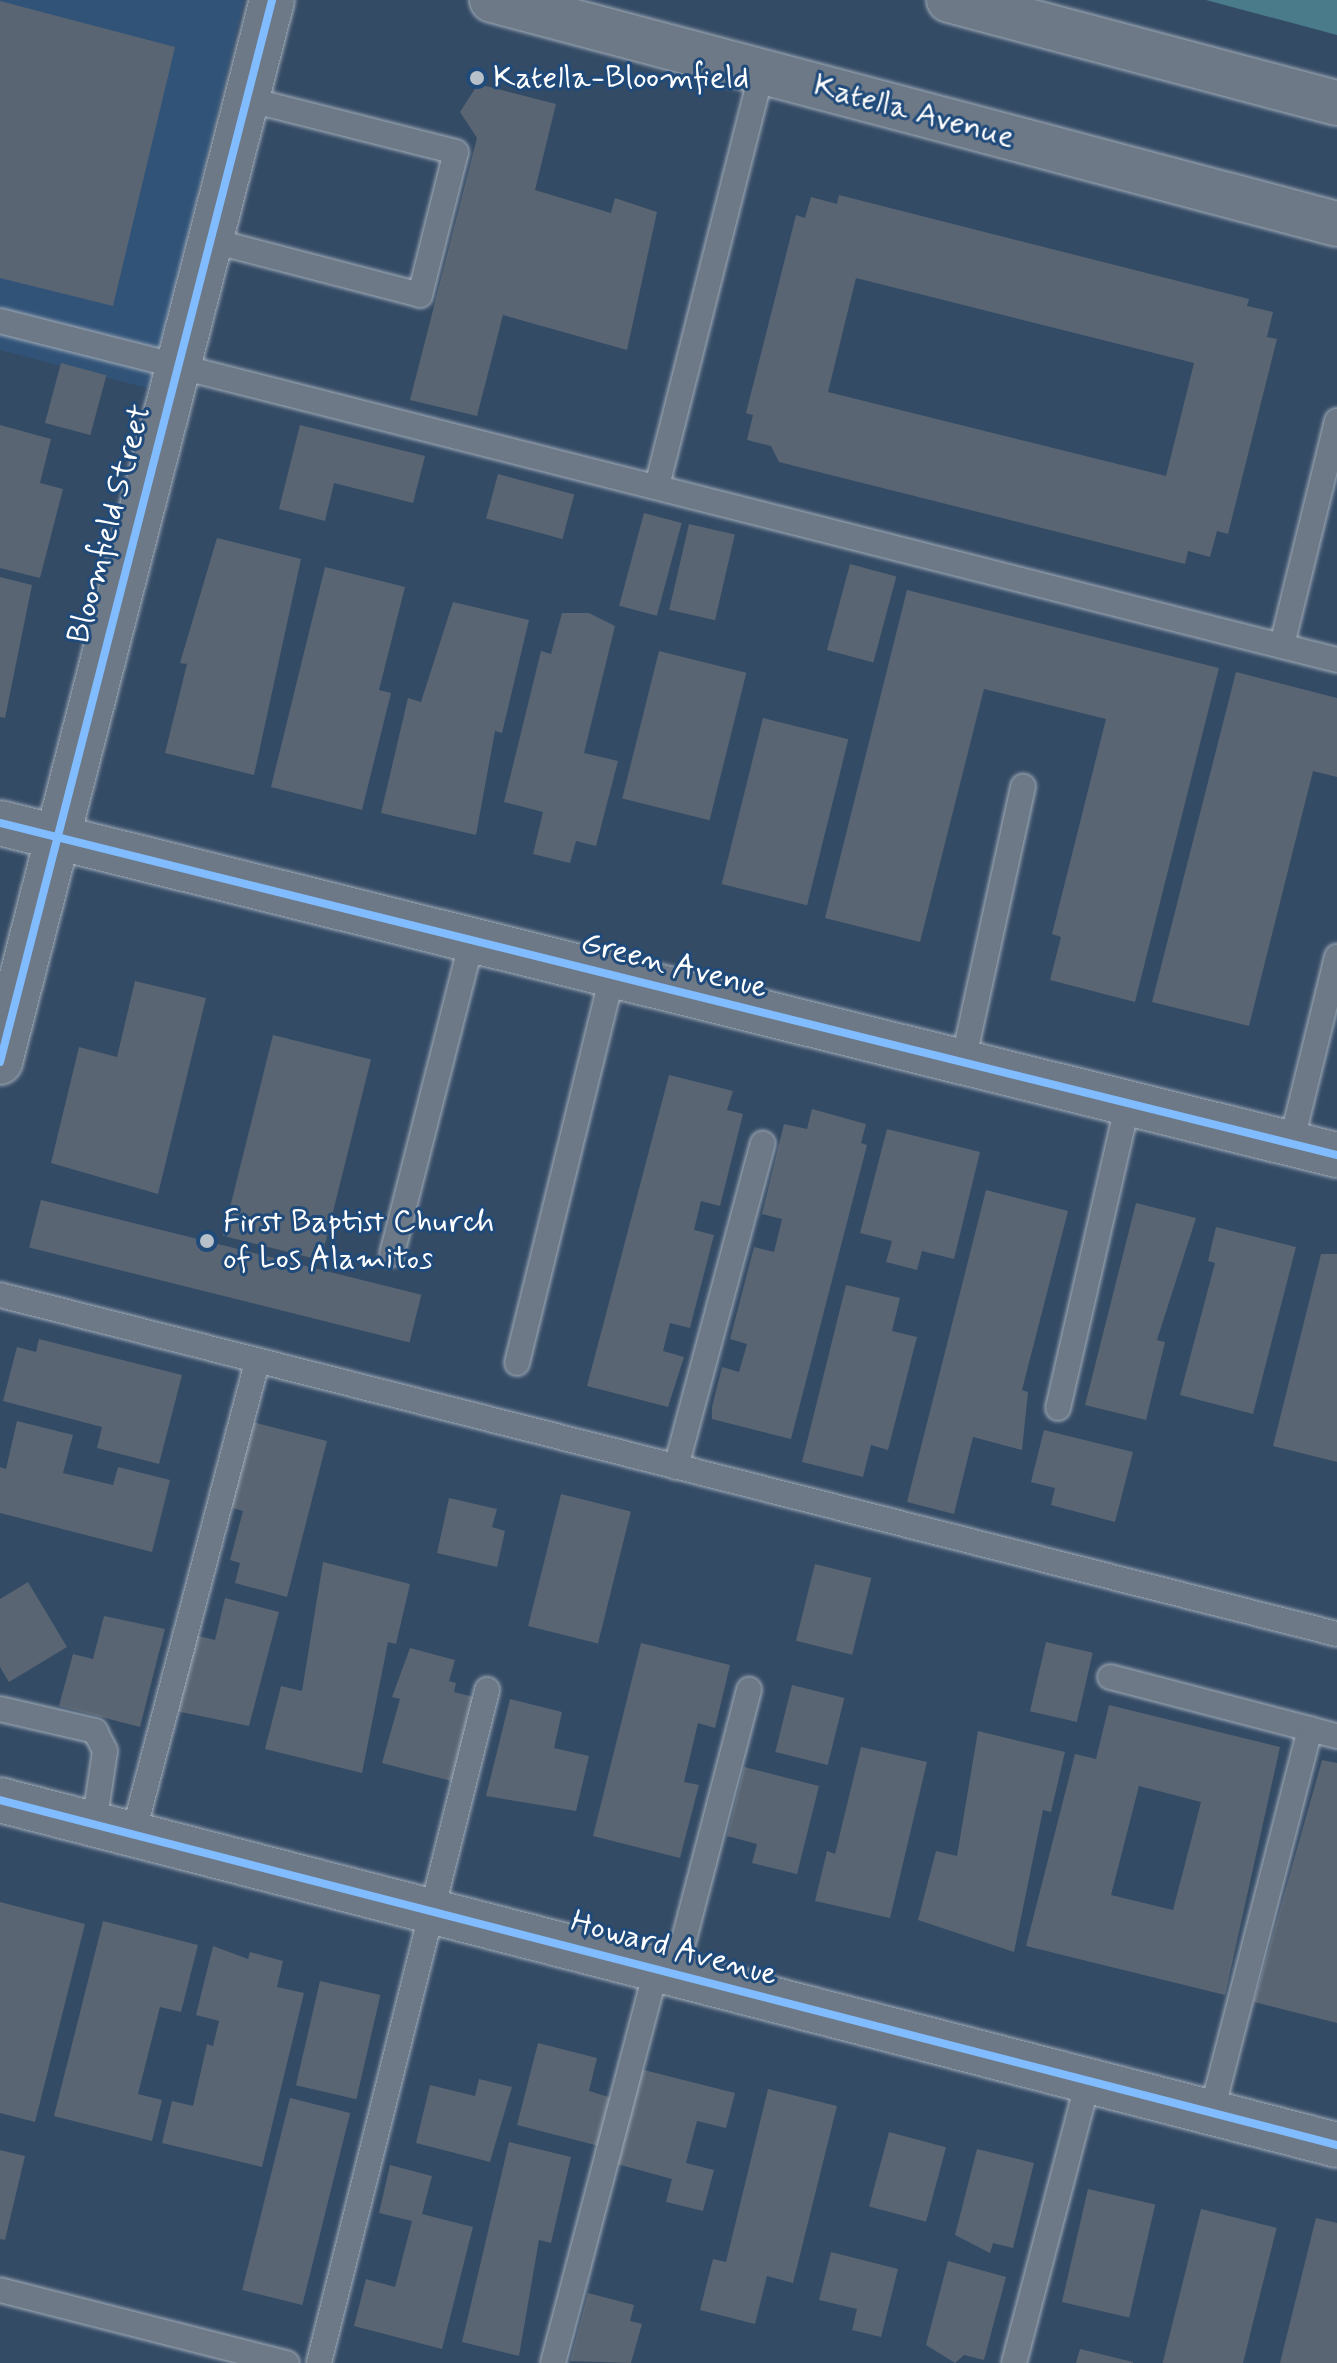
<!DOCTYPE html>
<style>
body{margin:0}
#map{position:relative;width:1337px;height:2363px;overflow:hidden;background:#344b65;font-family:Mynerve,sans-serif}
div>[style]{position:absolute}
[style*='--x']{left:calc(var(--x)*1px);top:calc(var(--y)*1px);width:calc(var(--w)*1px);rotate:calc(var(--a)*1deg)}
.built>*{inset:0;background:#315378}
.green>*{inset:0;background:#4a7b8a}
.building>*{inset:0;background:#596573;transform-origin:0 0}
.roads{filter:drop-shadow(0 0 2px #a4aeba) drop-shadow(0 0 2px #a4aeba)}
.service>*{height:24px;margin:-12px;padding:0 12px;transform-origin:12px;border-radius:12px;background:#6d7986}
.minor>*{height:44px;margin:-22px;padding:0 22px;transform-origin:22px;border-radius:22px;background:#6d7986}
.tertiary>*{height:44px;margin:-22px;padding:0 22px;transform-origin:22px;border-radius:22px;background:#6d7986}
.primary>*{height:44px;margin:-22px;padding:0 22px;transform-origin:22px;border-radius:22px;background:#6d7986}
.cycleway>*{height:8px;margin:-4px;padding:0 4px;transform-origin:4px;border-radius:4px;background:#80bcff}
.dots>*{width:22px;height:22px;translate:-50% -50%;box-sizing:border-box;border:4px solid #1f4a7a;border-radius:50%}
span{translate:-50% -50%;white-space:nowrap;text-align:center;line-height:1.15;-webkit-text-stroke:6px #1f4a7a;paint-order:stroke}
.poi-label{font-size:32px;color:#fff}
.left{translate:0 -50%;text-align:left}
.street-label{font-size:32px;color:#fff}
</style>
<div id="map">
<div class="built">
<div style="clip-path:polygon(0 0,244px 0,151px 389px,0 350px)"></div>
</div>
<div class="green">
<div style="clip-path:polygon(1206px 0,1337px 0,1337px 35px)"></div>
</div>
<div class="building">
<div style="clip-path:polygon(0 1px,175px 47px,113px 306px,0 278px)"></div>
<div style="clip-path:polygon(478px 84px,556px 104px,535px 190px,611px 213px,615px 198px,657px 212px,627px 350px,503px 315px,477px 416px,410px 400px,477px 138px,460px 112px)"></div>
<div style="clip-path:polygon(evenodd,839px 195px,1249px 299px,1247px 306px,1273px 312px,1267px 337px,1277px 339px,1228px 534px,1217px 531px,1210px 557px,1188px 551px,1185px 564px,779px 462px,771px 446px,747px 440px,753px 415px,746px 413px,796px 215px,805px 218px,811px 197px,837px 204px,839px 195px,856px 278px,1194px 363px,1166px 476px,828px 392px,856px 278px)"></div>
<div style="left:61px;top:363px;width:47px;height:62px;rotate:15deg"></div>
<div style="clip-path:polygon(0 425px,51px 439px,40px 483px,63px 489px,40px 578px,0 568px)"></div>
<div style="clip-path:polygon(300px 425px,425px 456px,413px 503px,334px 483px,325px 521px,279px 509px)"></div>
<div style="left:498px;top:474px;width:79px;height:46px;rotate:15deg"></div>
<div style="left:644px;top:513px;width:39px;height:96px;rotate:15deg"></div>
<div style="left:689px;top:524px;width:47px;height:88px;rotate:13deg"></div>
<div style="clip-path:polygon(217px 538px,301px 559px,254px 775px,165px 753px,187px 664px,180px 663px)"></div>
<div style="left:850px;top:564px;width:48px;height:89px;rotate:15deg"></div>
<div style="clip-path:polygon(325px 567px,405px 587px,379px 690px,391px 693px,362px 810px,271px 787px)"></div>
<div style="clip-path:polygon(0 577px,32px 585px,5px 718px,0 717px)"></div>
<div style="clip-path:polygon(907px 590px,1219px 668px,1135px 1002px,1050px 980px,1061px 937px,1052px 934px,1106px 719px,984px 689px,920px 942px,825px 918px)"></div>
<div style="clip-path:polygon(453px 602px,529px 620px,502px 733px,495px 731px,476px 835px,381px 813px,408px 698px,421px 702px)"></div>
<div style="clip-path:polygon(562px 613px,589px 613px,615px 626px,584px 753px,618px 761px,596px 846px,576px 841px,570px 863px,533px 854px,543px 812px,504px 802px,541px 651px,551px 654px)"></div>
<div style="left:659px;top:651px;width:90px;height:152px;rotate:14deg"></div>
<div style="clip-path:polygon(1236px 672px,1337px 698px,1337px 777px,1313px 771px,1249px 1026px,1152px 1002px)"></div>
<div style="left:763px;top:718px;width:88px;height:171px;rotate:14deg"></div>
<div style="clip-path:polygon(135px 981px,206px 998px,158px 1194px,51px 1163px,79px 1047px,117px 1057px)"></div>
<div style="left:273px;top:1035px;width:101px;height:207px;rotate:14deg"></div>
<div style="clip-path:polygon(669px 1075px,733px 1091px,727px 1110px,743px 1114px,720px 1206px,701px 1201px,694px 1230px,714px 1235px,690px 1328px,670px 1323px,663px 1351px,684px 1357px,668px 1407px,587px 1386px)"></div>
<div style="clip-path:polygon(812px 1109px,866px 1124px,861px 1143px,867px 1145px,791px 1439px,712px 1419px,712px 1407px,722px 1367px,739px 1372px,747px 1344px,730px 1339px,754px 1247px,774px 1252px,782px 1219px,762px 1214px,784px 1124px,807px 1129px)"></div>
<div style="clip-path:polygon(887px 1129px,980px 1152px,954px 1259px,922px 1251px,917px 1270px,886px 1262px,892px 1241px,860px 1233px)"></div>
<div style="clip-path:polygon(986px 1190px,1068px 1211px,1022px 1390px,1028px 1392px,1022px 1450px,973px 1437px,954px 1514px,907px 1502px)"></div>
<div style="left:41px;top:1200px;width:392px;height:49px;rotate:14deg"></div>
<div style="clip-path:polygon(1136px 1203px,1196px 1218px,1157px 1340px,1165px 1342px,1146px 1420px,1085px 1405px)"></div>
<div style="clip-path:polygon(1216px 1227px,1296px 1247px,1253px 1414px,1180px 1395px,1215px 1263px,1208px 1261px)"></div>
<div style="clip-path:polygon(1321px 1254px,1337px 1254px,1337px 1462px,1273px 1446px)"></div>
<div style="clip-path:polygon(846px 1285px,900px 1298px,892px 1331px,917px 1337px,888px 1450px,871px 1445px,863px 1477px,802px 1462px)"></div>
<div style="clip-path:polygon(39px 1339px,182px 1375px,159px 1464px,97px 1448px,102px 1427px,3px 1401px,17px 1347px,36px 1352px)"></div>
<div style="clip-path:polygon(17px 1421px,73px 1435px,63px 1473px,113px 1485px,118px 1467px,170px 1480px,152px 1552px,0 1513px,0 1467px,6px 1469px)"></div>
<div style="clip-path:polygon(252px 1422px,327px 1441px,287px 1597px,235px 1583px,240px 1563px,230px 1560px,243px 1511px,222px 1505px)"></div>
<div style="clip-path:polygon(1044px 1430px,1133px 1452px,1115px 1522px,1051px 1505px,1055px 1488px,1031px 1482px)"></div>
<div style="left:561px;top:1494px;width:72px;height:136px;rotate:14deg"></div>
<div style="clip-path:polygon(449px 1498px,497px 1509px,492px 1527px,505px 1531px,497px 1567px,437px 1553px)"></div>
<div style="clip-path:polygon(323px 1562px,410px 1584px,396px 1644px,388px 1642px,362px 1773px,265px 1749px,281px 1686px,302px 1691px)"></div>
<div style="left:815px;top:1564px;width:58px;height:79px;rotate:14deg"></div>
<div style="clip-path:polygon(28px 1582px,67px 1647px,9px 1682px,0 1667px,0 1599px)"></div>
<div style="clip-path:polygon(225px 1598px,279px 1612px,249px 1726px,176px 1711px,195px 1635px,215px 1640px)"></div>
<div style="clip-path:polygon(104px 1616px,165px 1629px,140px 1727px,59px 1706px,73px 1654px,93px 1659px)"></div>
<div style="left:1046px;top:1642px;width:48px;height:71px;rotate:13deg"></div>
<div style="clip-path:polygon(641px 1643px,730px 1665px,715px 1728px,698px 1723px,684px 1782px,699px 1785px,680px 1858px,593px 1836px)"></div>
<div style="clip-path:polygon(410px 1648px,455px 1660px,449px 1681px,456px 1683px,454px 1692px,478px 1698px,455px 1782px,382px 1763px,400px 1699px,392px 1697px)"></div>
<div style="left:792px;top:1685px;width:54px;height:69px;rotate:14deg"></div>
<div style="clip-path:polygon(510px 1699px,562px 1712px,554px 1748px,589px 1756px,576px 1811px,486px 1796px)"></div>
<div style="clip-path:polygon(evenodd,1109px 1705px,1280px 1747px,1225px 1995px,1026px 1946px,1075px 1754px,1096px 1759px,1109px 1705px,1139px 1786px,1201px 1802px,1173px 1910px,1111px 1895px,1139px 1786px)"></div>
<div style="clip-path:polygon(978px 1731px,1065px 1752px,1051px 1812px,1043px 1810px,1014px 1952px,918px 1920px,936px 1851px,957px 1856px)"></div>
<div style="clip-path:polygon(861px 1747px,927px 1762px,890px 1918px,815px 1901px,827px 1851px,835px 1854px)"></div>
<div style="clip-path:polygon(1322px 1760px,1337px 1763px,1337px 2023px,1254px 2002px)"></div>
<div style="clip-path:polygon(744px 1767px,819px 1786px,797px 1874px,752px 1863px,757px 1844px,727px 1836px)"></div>
<div style="clip-path:polygon(0 1902px,85px 1924px,35px 2122px,0 2113px)"></div>
<div style="clip-path:polygon(103px 1921px,198px 1945px,181px 2012px,160px 2007px,138px 2094px,162px 2100px,152px 2141px,54px 2116px)"></div>
<div style="clip-path:polygon(213px 1946px,248px 1959px,250px 1952px,283px 1961px,277px 1987px,304px 1993px,262px 2167px,162px 2143px,172px 2101px,193px 2106px,207px 2044px,213px 2046px,219px 2021px,196px 2015px)"></div>
<div style="left:320px;top:1981px;width:62px;height:107px;rotate:13deg"></div>
<div style="clip-path:polygon(538px 2043px,597px 2058px,589px 2091px,612px 2098px,599px 2146px,517px 2125px)"></div>
<div style="clip-path:polygon(640px 2069px,735px 2093px,726px 2128px,697px 2121px,686px 2163px,714px 2170px,703px 2211px,666px 2202px,672px 2179px,617px 2164px)"></div>
<div style="clip-path:polygon(479px 2079px,512px 2087px,490px 2162px,416px 2143px,430px 2085px,475px 2096px)"></div>
<div style="clip-path:polygon(768px 2089px,837px 2106px,793px 2283px,767px 2276px,755px 2324px,700px 2310px,713px 2259px,726px 2262px)"></div>
<div style="left:290px;top:2098px;width:62px;height:198px;rotate:14deg"></div>
<div style="left:889px;top:2132px;width:59px;height:77px;rotate:15deg"></div>
<div style="clip-path:polygon(509px 2142px,571px 2157px,551px 2243px,539px 2240px,519px 2356px,462px 2342px)"></div>
<div style="clip-path:polygon(977px 2149px,1034px 2163px,1013px 2248px,993px 2243px,990px 2253px,955px 2235px)"></div>
<div style="clip-path:polygon(0 2150px,25px 2156px,5px 2240px,0 2239px)"></div>
<div style="clip-path:polygon(390px 2165px,432px 2176px,422px 2214px,473px 2227px,442px 2349px,354px 2326px,366px 2279px,395px 2287px,412px 2221px,379px 2213px)"></div>
<div style="left:1088px;top:2189px;width:69px;height:116px;rotate:13deg"></div>
<div style="left:1201px;top:2209px;width:78px;height:159px;rotate:14deg"></div>
<div style="clip-path:polygon(1316px 2218px,1337px 2223px,1337px 2363px,1280px 2363px)"></div>
<div style="clip-path:polygon(831px 2252px,898px 2269px,881px 2337px,852px 2330px,857px 2309px,819px 2300px)"></div>
<div style="clip-path:polygon(948px 2261px,1006px 2277px,984px 2360px,964px 2355px,955px 2363px,926px 2345px)"></div>
<div style="clip-path:polygon(588px 2293px,634px 2305px,630px 2321px,642px 2324px,631px 2363px,570px 2361px)"></div>
<div style="clip-path:polygon(1080px 2349px,1133px 2362px,1133px 2363px,1076px 2363px)"></div>
</div>
<div class="roads">
<div class="service">
<div style="--x:209;--y:240;--w:218;--a:14.6"></div>
<div style="--x:420;--y:295;--w:147;--a:-75.9"></div>
<div style="--x:456;--y:152;--w:217;--a:-165.8"></div>
<div style="--x:0;--y:321;--w:1379;--a:14.23"></div>
<div style="--x:657;--y:486;--w:427;--a:-75.8"></div>
<div style="--x:1282;--y:645;--w:231;--a:-76.2"></div>
<div style="--x:963;--y:1062;--w:282;--a:-77.7"></div>
<div style="--x:1291;--y:1144;--w:193;--a:-76.2"></div>
<div style="--x:392;--y:1254;--w:324;--a:-75.7"></div>
<div style="--x:0;--y:1295;--w:1379;--a:14.23"></div>
<div style="--x:517;--y:1363;--w:399;--a:-76.2"></div>
<div style="--x:1058;--y:1408;--w:313;--a:-77.1"></div>
<div style="--x:676;--y:1467;--w:335;--a:-75"></div>
<div style="--x:1110;--y:1677;--w:207;--a:14.6"></div>
<div style="--x:1310;--y:1729;--w:395;--a:104.4"></div>
<div style="--x:0;--y:1709;--w:98;--a:13"></div>
<div style="--x:95;--y:1731;--w:22;--a:63"></div>
<div style="--x:105;--y:1751;--w:75;--a:98.5"></div>
<div style="--x:1310;--y:1729;--w:28;--a:15"></div>
<div style="--x:133;--y:1835;--w:490;--a:-75.3"></div>
<div style="--x:675;--y:1974;--w:294;--a:-75.4"></div>
<div style="--x:0;--y:2290;--w:296;--a:14.3"></div>
<div style="--x:319;--y:2363;--w:694;--a:-75.98"></div>
<div style="--x:553;--y:2363;--w:407;--a:-75.3"></div>
<div style="--x:1014;--y:2363;--w:292;--a:-75.3"></div>
</div>
<div class="minor">
<div style="--x:0;--y:823;--w:1378;--a:13.95"></div>
<div style="--x:0;--y:1800;--w:1381;--a:14.47"></div>
</div>
<div class="tertiary">
<div style="--x:0;--y:1062;--w:1096;--a:-75.63"></div>
</div>
<div class="primary">
<div style="--x:492;--y:0;--w:874;--a:14.85"></div>
<div style="--x:949;--y:0;--w:401;--a:14.9"></div>
</div>
</div>
<div class="cycleway">
<div style="--x:0;--y:823;--w:1378;--a:13.95"></div>
<div style="--x:0;--y:1062;--w:1096;--a:-75.63"></div>
<div style="--x:0;--y:1800;--w:1381;--a:14.47"></div>
</div>
<div class="dots">
<div style="left:477px;top:78px;background:#b8c0c9"></div>
<div style="left:207px;top:1241px;background:#b8c0c9"></div>
</div>
<div class="poi-label">
<span class="left" style="left:493px;top:78px">Katella-Bloomfield</span>
<span class="left" style="left:223px;top:1241px">First Baptist Church<br>of Los Alamitos</span>
</div>
<div class="street-label">
<span style="left:914px;top:112px;rotate:15deg">Katella Avenue</span>
<span style="left:110px;top:524px;rotate:-75deg">Bloomfield Street</span>
<span style="left:674px;top:966px;rotate:14deg">Green Avenue</span>
<span style="left:674px;top:1949px;rotate:15deg">Howard Avenue</span>
</div>
</div>
